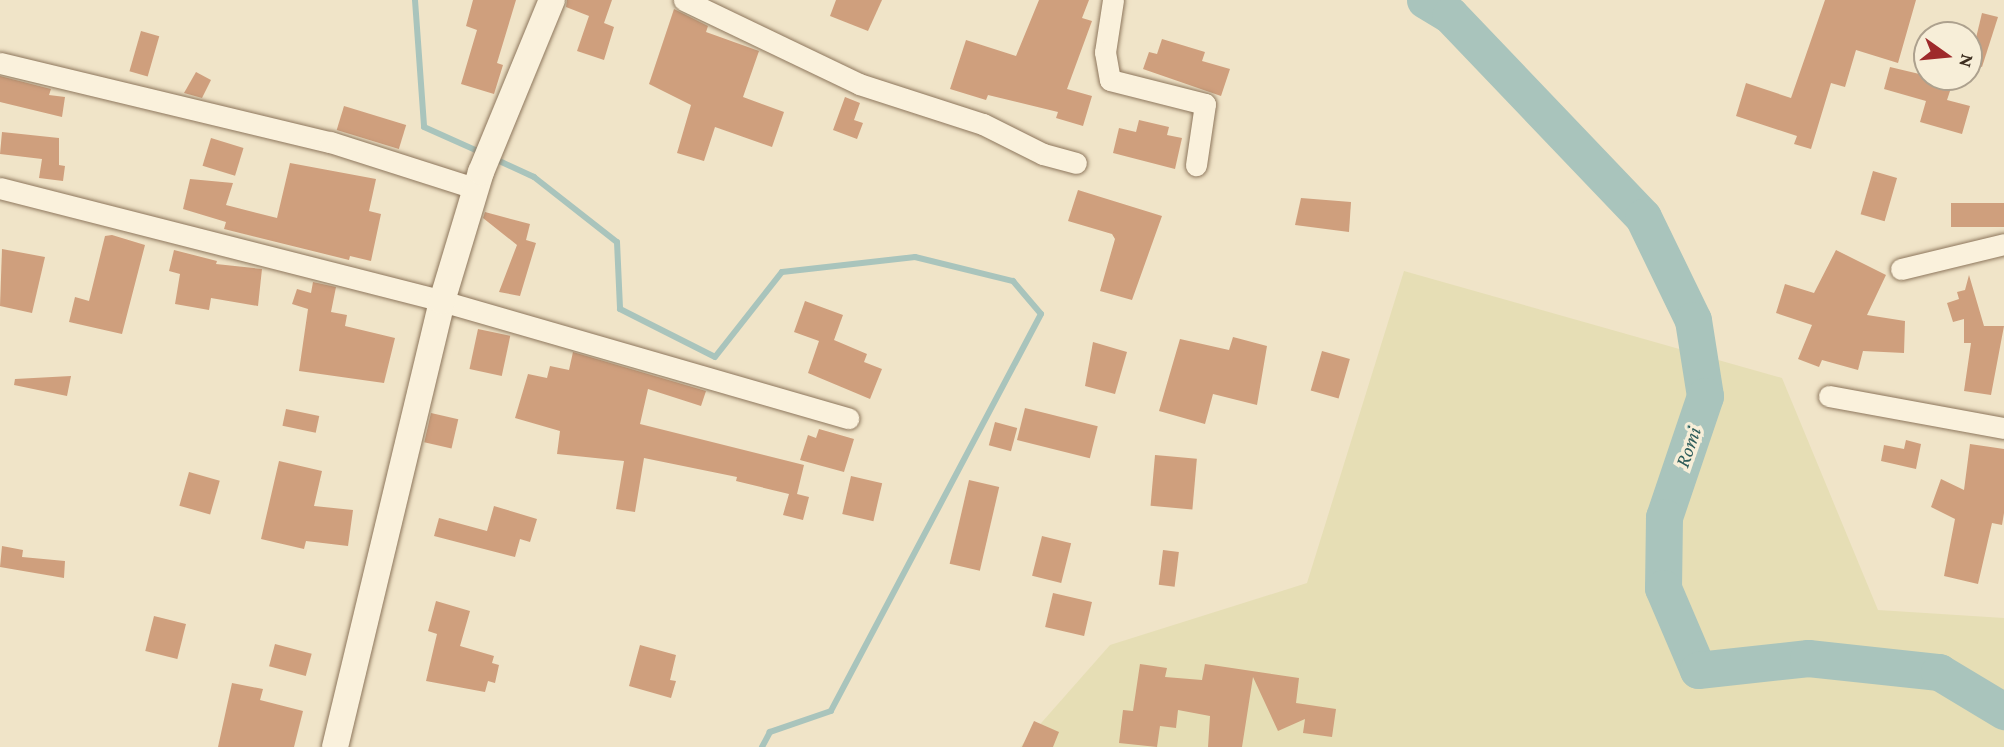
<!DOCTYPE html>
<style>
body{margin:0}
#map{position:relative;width:2004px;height:747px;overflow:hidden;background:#f0e4c8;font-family:"Crimson Pro",serif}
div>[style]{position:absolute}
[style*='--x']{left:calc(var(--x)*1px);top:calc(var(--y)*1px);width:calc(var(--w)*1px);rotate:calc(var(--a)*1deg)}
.farmland>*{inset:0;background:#e6deb5}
.stream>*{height:6px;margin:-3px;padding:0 3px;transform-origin:3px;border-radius:3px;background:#a9c4bc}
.river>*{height:37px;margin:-18.5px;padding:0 18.5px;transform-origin:18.5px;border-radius:18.5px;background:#a9c4bc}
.building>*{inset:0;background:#cf9f7d;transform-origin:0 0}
.roads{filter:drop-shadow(0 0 2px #8d765c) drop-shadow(0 0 2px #8d765c)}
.minor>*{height:21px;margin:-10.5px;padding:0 10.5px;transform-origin:10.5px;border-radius:10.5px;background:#faf1dc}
.tertiary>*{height:26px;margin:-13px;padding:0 13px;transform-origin:13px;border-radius:13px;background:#faf1dc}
span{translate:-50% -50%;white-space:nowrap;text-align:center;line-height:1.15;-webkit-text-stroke:7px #f7eed8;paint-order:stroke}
.water-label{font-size:21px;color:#2f5d5a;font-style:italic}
.north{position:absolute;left:1913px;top:21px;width:70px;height:70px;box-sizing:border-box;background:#f7eed8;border:2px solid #ada18e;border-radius:50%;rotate:105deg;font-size:19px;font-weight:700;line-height:28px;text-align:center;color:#3d2e20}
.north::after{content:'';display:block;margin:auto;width:24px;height:32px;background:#9e2a2b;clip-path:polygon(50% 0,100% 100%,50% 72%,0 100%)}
</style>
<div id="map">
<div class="farmland">
<div style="clip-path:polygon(1404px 271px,1782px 378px,1878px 610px,2004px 618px,2004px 747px,1020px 747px,1110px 645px,1307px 583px)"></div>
</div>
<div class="stream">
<div style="--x:415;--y:0;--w:127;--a:85.9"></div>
<div style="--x:424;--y:127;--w:64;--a:24.1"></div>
<div style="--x:495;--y:159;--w:43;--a:24.8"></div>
<div style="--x:534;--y:177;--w:105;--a:38.1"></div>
<div style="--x:617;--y:242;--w:67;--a:87.4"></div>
<div style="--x:620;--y:309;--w:106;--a:26.8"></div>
<div style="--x:715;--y:357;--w:108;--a:-51.8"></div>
<div style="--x:782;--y:272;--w:134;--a:-6.4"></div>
<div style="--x:915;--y:257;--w:101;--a:13.8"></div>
<div style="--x:1013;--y:281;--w:43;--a:49.7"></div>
<div style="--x:1041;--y:314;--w:449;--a:117.9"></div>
<div style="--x:831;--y:711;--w:65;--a:161"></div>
<div style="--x:770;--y:732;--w:17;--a:118"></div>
</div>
<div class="river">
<div style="--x:1425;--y:0;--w:29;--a:31"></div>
<div style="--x:1450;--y:15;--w:279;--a:46.3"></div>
<div style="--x:1643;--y:217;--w:114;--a:64.1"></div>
<div style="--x:1693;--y:320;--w:77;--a:81"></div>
<div style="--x:1705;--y:396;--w:128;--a:108.7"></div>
<div style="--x:1664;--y:517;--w:71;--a:90.8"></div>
<div style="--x:1663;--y:588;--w:89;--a:66.9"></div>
<div style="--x:1698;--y:670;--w:111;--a:-6.2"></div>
<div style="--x:1808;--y:658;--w:132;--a:6.1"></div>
<div style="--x:1939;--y:672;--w:76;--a:31"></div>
</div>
<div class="building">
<div style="clip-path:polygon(473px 0,516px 0,497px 63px,503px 65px,494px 94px,461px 84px,477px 30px,466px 26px)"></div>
<div style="clip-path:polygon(567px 0,612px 0,604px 23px,614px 27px,604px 60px,577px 51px,589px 16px,566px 7px)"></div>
<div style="clip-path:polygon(836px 0,882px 0,868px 31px,830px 16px)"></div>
<div style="clip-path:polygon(1039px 0,1089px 0,1082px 18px,1092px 21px,1067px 89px,1092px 96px,1083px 126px,1056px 118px,1058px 112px,988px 95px,986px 100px,950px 89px,966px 40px,1016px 56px)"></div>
<div style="clip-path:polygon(1825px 0,1916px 0,1898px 63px,1856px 50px,1845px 87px,1831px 83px,1811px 149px,1794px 144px,1797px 136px,1736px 116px,1746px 83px,1791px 98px)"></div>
<div style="clip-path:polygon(674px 9px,708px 26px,706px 32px,759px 51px,743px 97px,784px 112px,772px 147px,715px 127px,704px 161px,677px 153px,691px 105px,649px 84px)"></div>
<div style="clip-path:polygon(1982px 13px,1998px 17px,1982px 67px,1970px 63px)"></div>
<div style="left:141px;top:31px;width:19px;height:42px;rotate:16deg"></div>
<div style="clip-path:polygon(1162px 39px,1205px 52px,1202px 61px,1230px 69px,1221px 96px,1143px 69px,1149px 52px,1157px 54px)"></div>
<div style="clip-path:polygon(1890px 67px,1953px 82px,1947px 100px,1970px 106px,1962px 134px,1920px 122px,1926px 101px,1884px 89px)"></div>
<div style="clip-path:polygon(196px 72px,211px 80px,202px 98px,184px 93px)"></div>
<div style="clip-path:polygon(0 76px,51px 89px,49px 95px,65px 97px,62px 117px,0 102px)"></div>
<div style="clip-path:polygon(845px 97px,860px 103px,854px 120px,863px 123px,857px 139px,833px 130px)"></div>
<div style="left:344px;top:106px;width:65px;height:25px;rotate:17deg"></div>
<div style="clip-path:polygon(1139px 120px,1169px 127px,1167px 135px,1182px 138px,1175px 169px,1113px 153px,1119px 128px,1136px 132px)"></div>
<div style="clip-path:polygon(2px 132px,59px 138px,59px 165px,65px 166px,63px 181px,39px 178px,42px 159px,0 154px)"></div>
<div style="left:211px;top:138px;width:34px;height:29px;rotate:17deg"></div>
<div style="clip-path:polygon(290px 163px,376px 179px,369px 211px,381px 214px,371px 261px,350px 256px,349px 260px,224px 229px,226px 222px,183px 209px,190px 179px,233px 183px,226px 205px,277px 218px)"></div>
<div style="left:1873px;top:171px;width:25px;height:45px;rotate:16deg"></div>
<div style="clip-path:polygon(1078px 190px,1162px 216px,1132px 300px,1100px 291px,1115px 239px,1112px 234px,1068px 221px)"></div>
<div style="clip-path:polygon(1301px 198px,1351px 202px,1349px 232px,1295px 225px)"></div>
<div style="left:2004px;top:203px;width:24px;height:53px;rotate:90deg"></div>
<div style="clip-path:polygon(485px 212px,530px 224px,526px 240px,536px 243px,520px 296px,499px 292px,517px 245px,483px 218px)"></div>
<div style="clip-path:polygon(112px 235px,145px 245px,122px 334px,69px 322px,75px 297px,89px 301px,105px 236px)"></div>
<div style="clip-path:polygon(2px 249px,45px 257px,32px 313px,0 306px)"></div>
<div style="clip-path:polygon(174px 250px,217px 261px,216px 264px,262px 269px,258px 306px,211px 298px,209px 310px,175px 304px,180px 274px,169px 271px)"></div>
<div style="clip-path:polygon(1836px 250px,1886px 275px,1867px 315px,1905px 321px,1904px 353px,1863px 351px,1858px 370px,1822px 360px,1819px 367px,1798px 359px,1812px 325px,1776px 313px,1785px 284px,1814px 293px)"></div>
<div style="clip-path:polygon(1969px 275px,1984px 326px,2004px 326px,1991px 395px,1964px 391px,1971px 343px,1964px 343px,1964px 319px,1953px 322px,1947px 303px,1959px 299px,1957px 292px,1965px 290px)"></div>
<div style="clip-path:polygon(313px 282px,336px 287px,331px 312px,347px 315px,345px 326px,395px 338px,384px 383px,299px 371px,308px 309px,292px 304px,297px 289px,311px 293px)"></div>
<div style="clip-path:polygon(805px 301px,843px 315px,834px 340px,867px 354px,864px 362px,882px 369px,870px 399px,808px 373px,819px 341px,794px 332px)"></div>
<div style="left:478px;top:329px;width:33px;height:41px;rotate:12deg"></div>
<div style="clip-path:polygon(1233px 337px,1267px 346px,1257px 405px,1213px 394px,1205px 424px,1159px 411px,1180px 339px,1229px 350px)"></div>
<div style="clip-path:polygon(1093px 342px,1127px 352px,1115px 394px,1085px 386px)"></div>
<div style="left:1322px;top:351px;width:29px;height:41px;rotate:16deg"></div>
<div style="clip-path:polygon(573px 352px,706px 391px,701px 406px,648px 389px,640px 424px,804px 465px,797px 494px,809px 497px,803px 520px,783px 515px,789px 494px,736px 481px,737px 477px,644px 458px,635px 512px,616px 509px,624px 461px,557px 454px,560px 431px,515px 418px,528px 374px,547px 378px,550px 366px,569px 370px)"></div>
<div style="clip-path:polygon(71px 376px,67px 396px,14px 385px,15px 379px)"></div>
<div style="left:1025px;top:408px;width:75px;height:33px;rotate:14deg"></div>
<div style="left:286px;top:409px;width:34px;height:17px;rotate:12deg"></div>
<div style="left:431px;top:413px;width:28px;height:30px;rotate:13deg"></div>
<div style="left:995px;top:422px;width:23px;height:24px;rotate:15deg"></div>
<div style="clip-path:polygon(819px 429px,854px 439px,844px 472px,800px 460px,808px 435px,816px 438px)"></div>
<div style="clip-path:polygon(1906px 440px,1921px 444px,1916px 469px,1881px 461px,1884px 445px,1904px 449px)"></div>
<div style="clip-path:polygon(1970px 444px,2004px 449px,2004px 513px,2002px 525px,1992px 523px,1978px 584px,1944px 576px,1955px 519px,1931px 507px,1941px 479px,1964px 490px)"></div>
<div style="left:1155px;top:455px;width:42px;height:51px;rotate:5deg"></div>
<div style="clip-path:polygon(279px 461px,322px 471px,314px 506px,353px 510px,348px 546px,306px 541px,304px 549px,261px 539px)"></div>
<div style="left:189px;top:472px;width:32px;height:35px;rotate:16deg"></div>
<div style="left:851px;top:476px;width:32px;height:39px;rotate:13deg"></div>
<div style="left:969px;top:480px;width:31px;height:86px;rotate:13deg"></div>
<div style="clip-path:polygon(494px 506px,537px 519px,530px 542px,520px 539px,515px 557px,434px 536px,439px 518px,487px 531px)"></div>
<div style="left:1042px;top:536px;width:30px;height:41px;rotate:14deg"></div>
<div style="clip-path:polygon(2px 546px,23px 550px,22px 557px,65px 561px,64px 578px,0 567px)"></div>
<div style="left:1163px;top:550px;width:16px;height:35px;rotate:7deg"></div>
<div style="left:1053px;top:593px;width:40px;height:35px;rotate:13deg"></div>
<div style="clip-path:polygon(436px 601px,470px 611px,460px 646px,494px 656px,492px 663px,499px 665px,495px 683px,488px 681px,485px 692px,426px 681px,437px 634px,428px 631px)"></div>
<div style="left:154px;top:616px;width:33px;height:36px;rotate:14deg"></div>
<div style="left:275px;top:644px;width:38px;height:23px;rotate:15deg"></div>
<div style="clip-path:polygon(640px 645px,676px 655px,670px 680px,676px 681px,671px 698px,629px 686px)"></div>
<div style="clip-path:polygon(1140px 664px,1167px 668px,1165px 677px,1202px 680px,1205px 664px,1299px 678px,1296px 703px,1336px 709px,1332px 737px,1303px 733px,1305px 719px,1278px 731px,1253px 677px,1242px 747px,1208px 747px,1210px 716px,1178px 710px,1176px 728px,1160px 726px,1157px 747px,1119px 743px,1123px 710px,1133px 711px)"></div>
<div style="clip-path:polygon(232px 683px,263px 689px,260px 700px,303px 711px,294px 747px,218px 747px)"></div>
<div style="clip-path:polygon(1034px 721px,1059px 732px,1053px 747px,1022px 747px)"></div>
</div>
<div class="roads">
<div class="minor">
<div style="--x:684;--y:0;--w:194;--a:25.6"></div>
<div style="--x:859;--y:84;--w:130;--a:17.9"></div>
<div style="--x:983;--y:124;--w:67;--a:26.6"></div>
<div style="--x:1043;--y:154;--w:34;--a:15"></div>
<div style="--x:1113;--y:0;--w:53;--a:98.7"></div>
<div style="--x:1105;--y:52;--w:28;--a:80"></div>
<div style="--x:1110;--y:80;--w:98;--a:14.2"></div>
<div style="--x:1205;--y:104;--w:62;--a:98.4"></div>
<div style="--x:0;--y:63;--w:339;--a:13.5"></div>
<div style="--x:330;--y:142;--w:154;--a:17.7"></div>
<div style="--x:0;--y:188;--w:456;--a:14.3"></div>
<div style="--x:442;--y:301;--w:423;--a:16.1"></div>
<div style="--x:1901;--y:269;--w:106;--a:-13.6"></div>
<div style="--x:1829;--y:396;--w:178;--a:10.4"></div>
</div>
<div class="tertiary">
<div style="--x:335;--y:747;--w:459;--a:-76.5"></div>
<div style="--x:442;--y:301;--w:135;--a:-73.2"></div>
<div style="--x:481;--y:172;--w:186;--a:-67.6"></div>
</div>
</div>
<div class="water-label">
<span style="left:1688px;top:447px;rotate:-71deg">Romi</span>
</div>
<div class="north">N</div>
</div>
